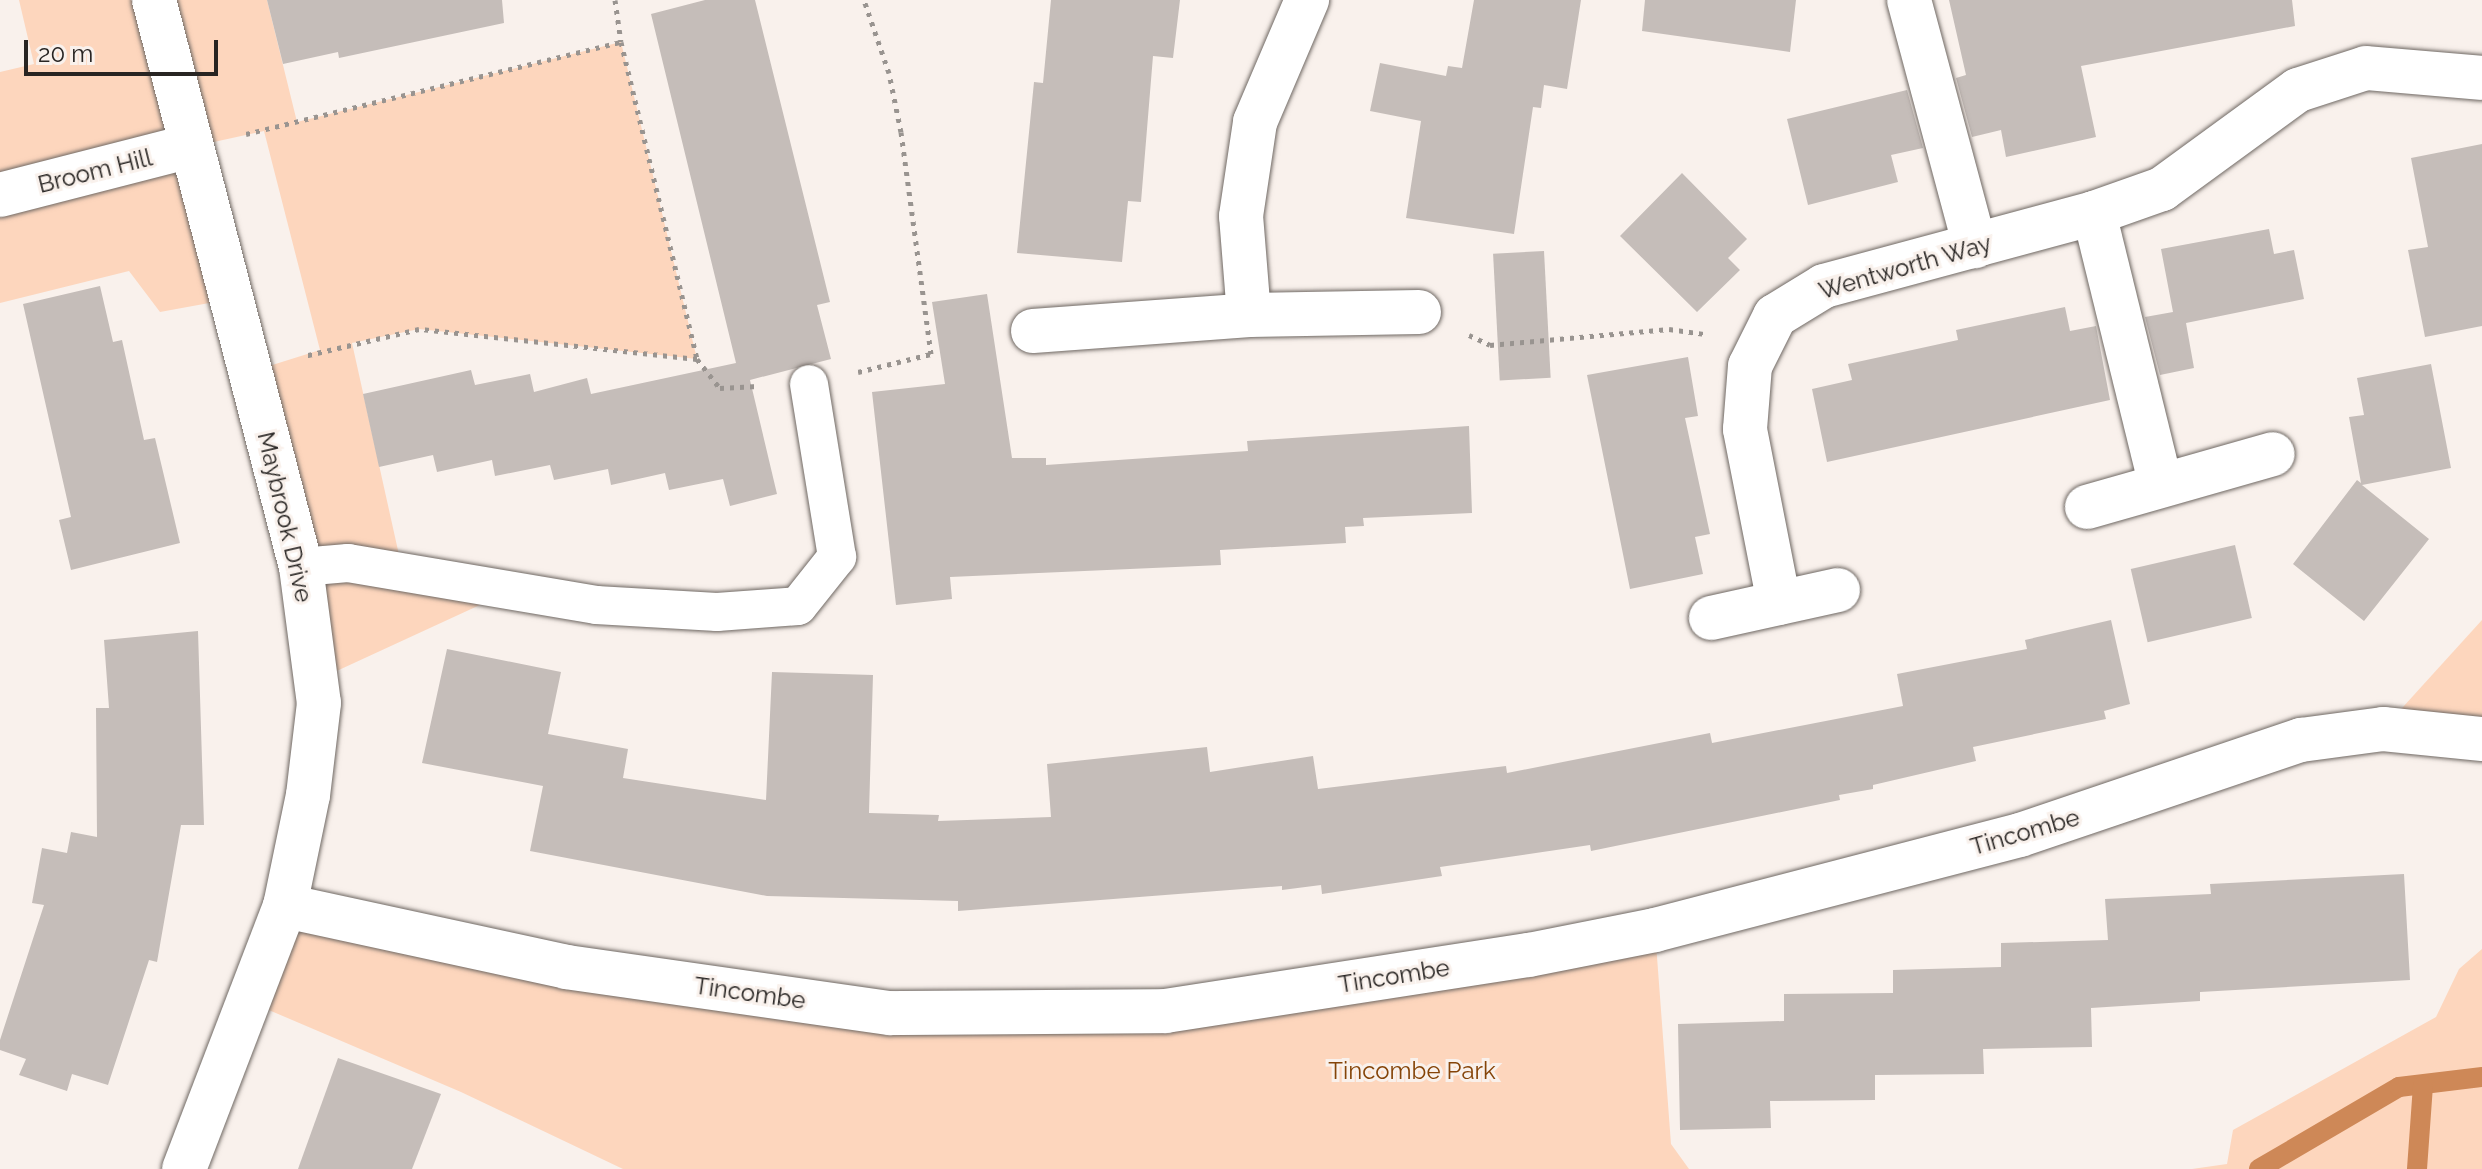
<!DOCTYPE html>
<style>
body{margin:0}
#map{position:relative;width:2482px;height:1169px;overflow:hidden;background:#f9f1ec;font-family:Raleway,sans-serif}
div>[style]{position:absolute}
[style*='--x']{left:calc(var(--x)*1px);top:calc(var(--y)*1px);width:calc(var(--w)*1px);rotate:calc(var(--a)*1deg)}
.green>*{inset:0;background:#fdd6bd}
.stream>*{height:20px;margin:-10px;padding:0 10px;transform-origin:10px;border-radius:10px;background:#ce8857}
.building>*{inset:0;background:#c5bdb9;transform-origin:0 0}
.path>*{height:5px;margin-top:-2.5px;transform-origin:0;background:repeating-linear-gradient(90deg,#999490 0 4px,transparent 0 10px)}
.roads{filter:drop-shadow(0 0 2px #6f6863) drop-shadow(0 0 2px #6f6863)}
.service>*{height:38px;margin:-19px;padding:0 19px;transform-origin:19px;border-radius:19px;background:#fff}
.minor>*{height:44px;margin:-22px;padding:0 22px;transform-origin:22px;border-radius:22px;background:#fff}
span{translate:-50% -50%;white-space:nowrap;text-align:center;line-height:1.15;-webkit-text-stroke:6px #f9f1ec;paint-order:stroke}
.street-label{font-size:24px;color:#282523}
.park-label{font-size:24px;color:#854408}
.scale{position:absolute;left:24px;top:40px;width:194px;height:36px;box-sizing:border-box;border:4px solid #282523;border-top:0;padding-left:10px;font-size:24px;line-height:28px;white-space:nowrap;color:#282523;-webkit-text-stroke:6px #f9f1ec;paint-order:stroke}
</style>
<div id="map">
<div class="green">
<div style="clip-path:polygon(19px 0,267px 0,297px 122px,621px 42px,697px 359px,419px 329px,352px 343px,403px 573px,508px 592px,315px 681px,250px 372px,320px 350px,264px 131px,191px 147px,231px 299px,160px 312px,129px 271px,0 303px,0 72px,34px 64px)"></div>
<div style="clip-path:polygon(2482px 620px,2482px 739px,2383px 729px)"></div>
<div style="clip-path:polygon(285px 906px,890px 1013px,1166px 1011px,1655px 930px,1671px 1144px,1689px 1169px,623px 1169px,461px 1092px,250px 1002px)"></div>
<div style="clip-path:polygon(2482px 949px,2482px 1169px,2192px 1169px,2227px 1164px,2233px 1130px,2436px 1017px,2459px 969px)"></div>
</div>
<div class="stream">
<div style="--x:2259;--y:1169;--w:162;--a:-30.4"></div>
<div style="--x:2399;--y:1087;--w:84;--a:-6.9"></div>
<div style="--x:2417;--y:1169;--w:84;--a:-85.9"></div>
</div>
<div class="building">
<div style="clip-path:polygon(267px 0,502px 0,504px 23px,339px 58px,338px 52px,283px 64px)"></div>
<div style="clip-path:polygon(705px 0,755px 0,830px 302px,817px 305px,831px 359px,750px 380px,777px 494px,730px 506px,723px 479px,669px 490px,665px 473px,611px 485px,608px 469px,554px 480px,550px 465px,495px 476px,492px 460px,437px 472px,433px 455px,379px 467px,363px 394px,471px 370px,475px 385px,530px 374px,534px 392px,587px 378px,591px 394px,736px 363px,651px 14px)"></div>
<div style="clip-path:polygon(1051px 0,1180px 0,1173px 58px,1153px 56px,1141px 202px,1128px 201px,1122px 262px,1017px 253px,1034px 82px,1043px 83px)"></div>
<div style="clip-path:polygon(1474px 0,1581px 0,1567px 89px,1544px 85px,1541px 108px,1533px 107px,1514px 234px,1406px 218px,1421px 121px,1370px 111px,1380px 63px,1446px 76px,1448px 66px,1462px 68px)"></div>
<div style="clip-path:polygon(1645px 0,1796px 0,1790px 52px,1642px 31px)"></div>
<div style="clip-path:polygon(1949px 0,2292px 0,2295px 26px,2081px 66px,2096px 137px,2006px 157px,2001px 130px,1972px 137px,1956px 78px,1966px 75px)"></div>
<div style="clip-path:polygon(1907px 90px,1923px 148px,1891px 155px,1898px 182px,1808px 205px,1787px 119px)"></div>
<div style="clip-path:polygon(2482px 144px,2482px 326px,2425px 337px,2408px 250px,2428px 247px,2411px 158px)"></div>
<div style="clip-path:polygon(1682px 173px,1747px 239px,1728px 258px,1740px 270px,1697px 312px,1620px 236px)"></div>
<div style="clip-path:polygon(2269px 229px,2274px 254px,2294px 250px,2304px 299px,2186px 323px,2194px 368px,2160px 375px,2145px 317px,2173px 312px,2161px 249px)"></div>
<div style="left:1544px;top:251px;width:127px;height:51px;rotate:87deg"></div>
<div style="clip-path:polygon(100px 286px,113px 342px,122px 340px,144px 440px,155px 438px,180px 543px,71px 570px,59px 520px,71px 517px,23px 304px)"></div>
<div style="clip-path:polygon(987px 294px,1012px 458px,1046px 458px,1046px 465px,1248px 451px,1247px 441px,1469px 426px,1472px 513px,1363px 518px,1364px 526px,1345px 527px,1346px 543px,1220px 550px,1221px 565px,950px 577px,952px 599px,896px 605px,872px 392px,945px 384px,932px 302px)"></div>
<div style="clip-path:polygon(2065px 307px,2070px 331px,2096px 326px,2110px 400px,1827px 462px,1812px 389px,1852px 380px,1848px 364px,1958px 340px,1956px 330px)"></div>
<div style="clip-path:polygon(1688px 357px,1698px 416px,1685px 418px,1710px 534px,1695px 537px,1703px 574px,1630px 589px,1587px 375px)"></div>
<div style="clip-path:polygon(2431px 364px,2451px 468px,2362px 485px,2429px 539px,2364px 621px,2293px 564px,2357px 480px,2361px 483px,2349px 417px,2364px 415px,2357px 378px)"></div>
<div style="left:2235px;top:545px;width:75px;height:107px;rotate:77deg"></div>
<div style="clip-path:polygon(2111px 620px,2130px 704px,2104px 711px,2106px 719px,1973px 747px,1976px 761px,1873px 785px,1873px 789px,1839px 795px,1840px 800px,1591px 851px,1590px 845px,1440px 867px,1442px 876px,1322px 894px,1321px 885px,1282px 890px,1282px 886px,958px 911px,958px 901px,767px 896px,530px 851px,543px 786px,422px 763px,447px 649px,561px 672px,548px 734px,628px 749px,623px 778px,766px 800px,772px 672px,873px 675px,869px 813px,939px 815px,938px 821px,1051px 817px,1047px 764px,1207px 747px,1210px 772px,1313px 756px,1318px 789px,1506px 766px,1507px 773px,1710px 733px,1712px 743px,1903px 706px,1897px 674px,2027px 649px,2025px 640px)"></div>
<div style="clip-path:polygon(198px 631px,204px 825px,181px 825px,157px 962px,149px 960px,108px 1085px,72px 1074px,67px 1091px,19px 1075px,26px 1059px,0 1050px,0 1040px,44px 905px,32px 903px,42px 848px,67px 853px,71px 832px,97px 837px,96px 708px,109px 708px,104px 640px)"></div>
<div style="clip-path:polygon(2404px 874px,2410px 980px,2200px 992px,2200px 1001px,2091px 1008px,2092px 1047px,1983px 1049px,1984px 1074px,1875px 1075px,1875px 1100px,1770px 1101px,1771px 1128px,1680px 1130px,1678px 1024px,1784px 1021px,1784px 994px,1893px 993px,1893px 970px,2001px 967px,2001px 943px,2108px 940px,2105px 899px,2211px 894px,2210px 884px)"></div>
<div style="clip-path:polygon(338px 1058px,441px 1094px,412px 1169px,298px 1169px)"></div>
</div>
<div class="path">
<div style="--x:615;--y:0;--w:42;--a:81.9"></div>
<div style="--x:246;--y:134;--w:386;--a:-13.8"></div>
<div style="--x:621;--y:42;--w:326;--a:76.5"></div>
<div style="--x:697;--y:359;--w:280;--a:-173.8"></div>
<div style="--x:419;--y:329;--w:118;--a:166.8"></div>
<div style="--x:1469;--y:335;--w:23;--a:25"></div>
<div style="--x:1490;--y:345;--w:180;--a:-5.1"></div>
<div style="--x:1669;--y:329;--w:35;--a:8"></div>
<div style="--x:697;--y:359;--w:37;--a:52"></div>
<div style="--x:720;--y:388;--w:38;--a:-3"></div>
<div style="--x:858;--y:372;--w:75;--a:-13.9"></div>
<div style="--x:931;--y:354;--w:224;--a:-97.7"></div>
<div style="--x:901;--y:132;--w:60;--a:-101.5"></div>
<div style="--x:889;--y:73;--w:77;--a:-108.9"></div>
</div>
<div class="roads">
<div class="service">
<div style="--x:301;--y:567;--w:47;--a:-4.9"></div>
<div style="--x:348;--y:563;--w:252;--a:9.6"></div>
<div style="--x:596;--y:605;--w:121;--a:3.3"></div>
<div style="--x:717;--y:612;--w:81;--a:-4.2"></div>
<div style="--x:798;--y:606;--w:63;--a:-51.5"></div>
<div style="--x:837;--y:557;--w:175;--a:-99.2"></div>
</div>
<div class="minor">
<div style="--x:154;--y:0;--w:586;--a:75.47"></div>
<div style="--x:301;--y:567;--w:137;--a:82.5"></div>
<div style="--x:319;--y:703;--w:93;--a:96.8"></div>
<div style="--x:308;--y:795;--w:113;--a:101.7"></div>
<div style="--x:285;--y:906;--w:282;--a:111"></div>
<div style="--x:1909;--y:0;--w:255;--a:75"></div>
<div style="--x:0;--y:195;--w:197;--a:-14.4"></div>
<div style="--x:2094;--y:213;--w:280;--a:76.2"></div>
<div style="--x:1249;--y:315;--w:99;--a:-94.6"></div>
<div style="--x:1241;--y:216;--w:95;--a:-81.5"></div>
<div style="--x:1255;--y:122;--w:133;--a:-66.9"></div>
<div style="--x:1033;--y:331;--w:217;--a:-4.2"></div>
<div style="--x:1249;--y:315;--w:170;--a:-1"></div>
<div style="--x:2087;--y:507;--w:193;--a:-15.9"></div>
<div style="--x:1779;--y:603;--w:177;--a:-101.1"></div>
<div style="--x:1745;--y:429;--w:63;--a:-85.5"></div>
<div style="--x:1750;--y:366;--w:56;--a:-63.4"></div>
<div style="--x:1775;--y:316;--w:57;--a:-31.5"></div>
<div style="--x:1824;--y:286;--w:280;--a:-15.1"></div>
<div style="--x:2094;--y:213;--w:72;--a:-19.4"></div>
<div style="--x:2162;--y:189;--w:168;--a:-36.1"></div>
<div style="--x:2298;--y:90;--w:71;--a:-17.9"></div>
<div style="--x:2366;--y:68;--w:116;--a:4.9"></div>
<div style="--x:1711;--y:618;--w:130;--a:-12.4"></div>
<div style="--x:285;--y:906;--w:288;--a:12.2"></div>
<div style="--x:566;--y:967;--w:327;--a:8.1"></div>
<div style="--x:890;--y:1013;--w:276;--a:-0.4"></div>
<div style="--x:1166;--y:1011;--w:367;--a:-8.8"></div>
<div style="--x:1529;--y:955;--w:128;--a:-11.2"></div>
<div style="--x:1655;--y:930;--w:377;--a:-14.6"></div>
<div style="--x:2020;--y:835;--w:297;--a:-18.7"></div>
<div style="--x:2301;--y:740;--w:83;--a:-7.6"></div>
<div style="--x:2383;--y:729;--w:100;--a:5.8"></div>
</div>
</div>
<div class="street-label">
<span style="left:95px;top:171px;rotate:-14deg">Broom Hill</span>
<span style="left:1905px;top:267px;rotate:-16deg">Wentworth Way</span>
<span style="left:285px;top:517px;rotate:77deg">Maybrook Drive</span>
<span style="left:2025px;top:832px;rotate:-16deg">Tincombe</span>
<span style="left:1394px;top:976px;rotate:-9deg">Tincombe</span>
<span style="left:750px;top:993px;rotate:8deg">Tincombe</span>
</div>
<div class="park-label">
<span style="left:1412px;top:1071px">Tincombe Park</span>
</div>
<div class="scale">20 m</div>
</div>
